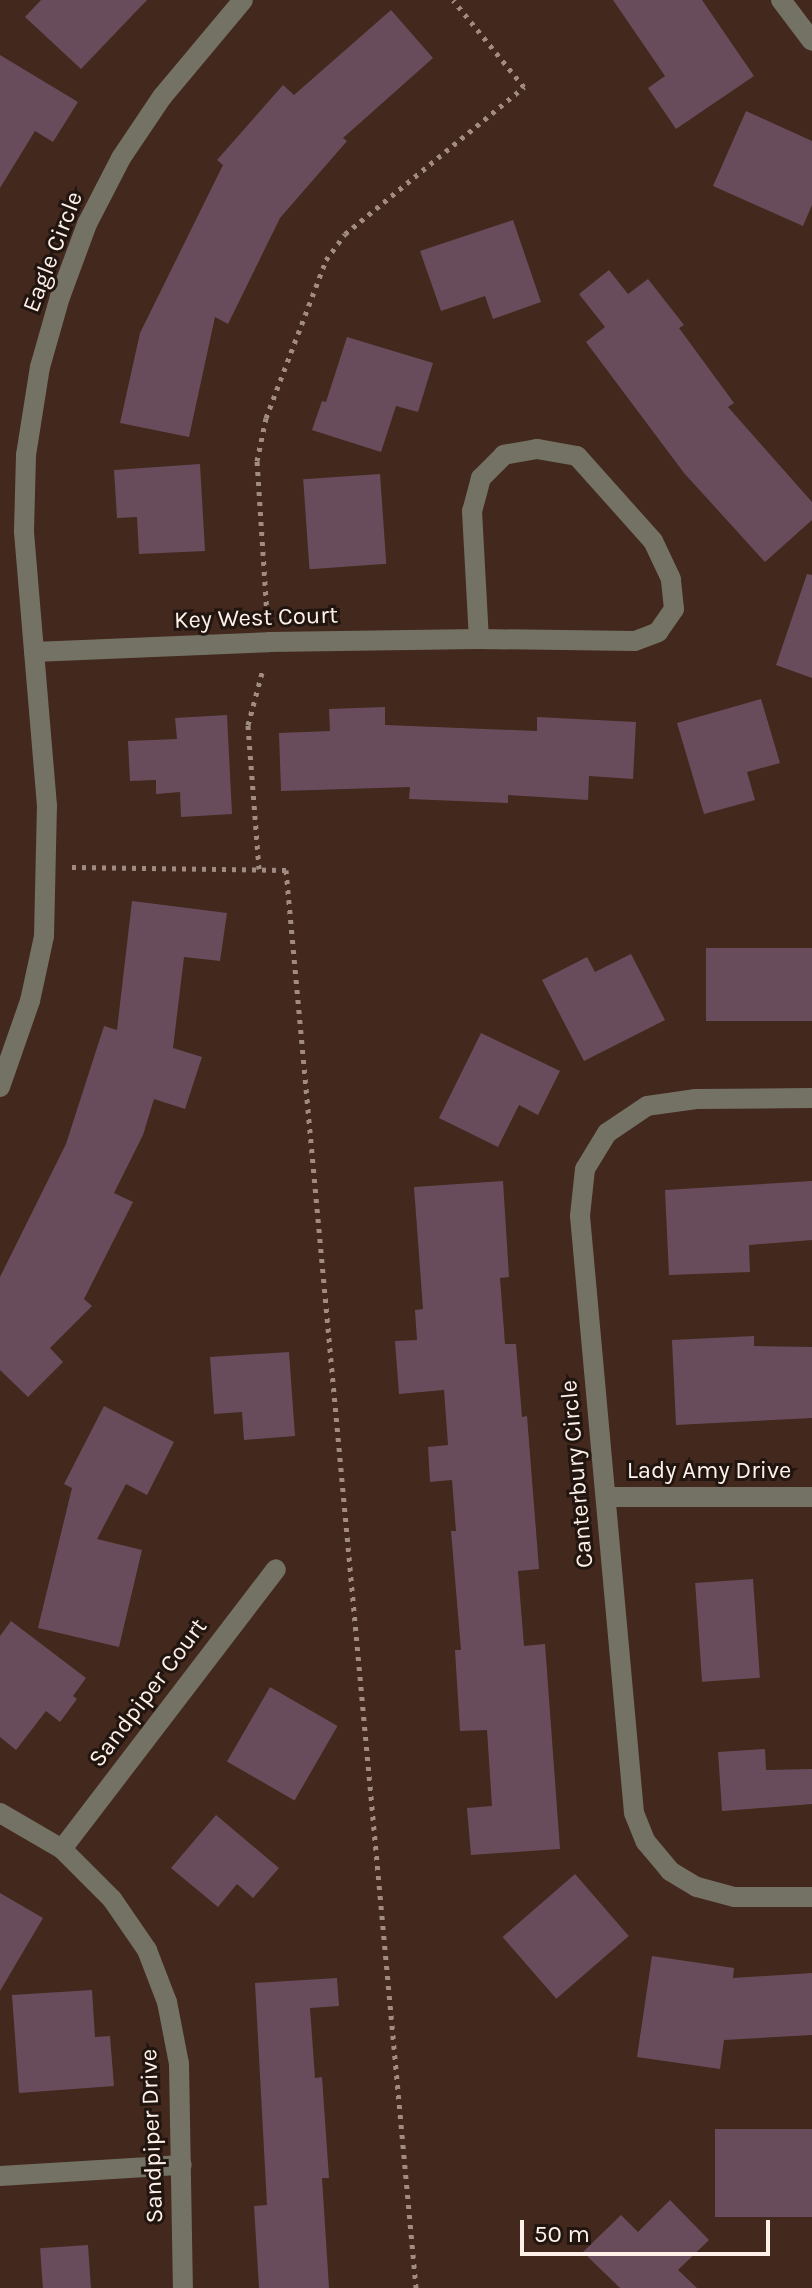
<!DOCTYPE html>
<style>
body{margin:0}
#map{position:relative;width:812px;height:2288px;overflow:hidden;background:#43281d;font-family:Karla,sans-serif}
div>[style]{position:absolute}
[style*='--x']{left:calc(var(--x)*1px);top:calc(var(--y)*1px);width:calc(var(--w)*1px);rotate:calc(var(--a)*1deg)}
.building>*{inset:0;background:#694c5b;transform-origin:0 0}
.path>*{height:5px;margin-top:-2.5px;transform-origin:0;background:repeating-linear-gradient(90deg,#a18c83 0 4px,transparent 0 10px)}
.minor>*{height:20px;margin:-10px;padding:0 10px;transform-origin:10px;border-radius:10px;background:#747265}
.tertiary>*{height:20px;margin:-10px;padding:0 10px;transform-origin:10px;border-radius:10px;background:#747265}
span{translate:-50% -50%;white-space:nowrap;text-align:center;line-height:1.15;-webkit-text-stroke:6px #211510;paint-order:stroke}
.street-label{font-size:24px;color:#fff0ea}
.scale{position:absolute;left:520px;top:2220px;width:250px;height:36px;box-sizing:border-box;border:4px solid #fff0ea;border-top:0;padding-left:10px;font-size:24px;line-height:28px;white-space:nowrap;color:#fff0ea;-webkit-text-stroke:6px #211510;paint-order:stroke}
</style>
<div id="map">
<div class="building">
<div style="clip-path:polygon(41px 0,147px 0,81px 69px,25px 17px)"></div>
<div style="clip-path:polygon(613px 0,702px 0,754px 76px,676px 129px,648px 88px,665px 76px)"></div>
<div style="clip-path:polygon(391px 10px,433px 58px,343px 138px,347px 141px,280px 218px,228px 324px,215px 317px,189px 437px,120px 423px,140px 333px,223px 165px,217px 160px,283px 85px,294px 95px)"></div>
<div style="clip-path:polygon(0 55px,78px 102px,53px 142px,35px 131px,0 188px)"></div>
<div style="clip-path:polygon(746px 111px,812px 141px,812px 205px,803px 226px,713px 186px)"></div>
<div style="clip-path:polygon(513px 220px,541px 302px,493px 319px,485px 296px,441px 311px,420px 251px)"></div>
<div style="clip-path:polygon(609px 270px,628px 294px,648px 279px,684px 325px,679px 328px,734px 403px,728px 407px,812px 502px,812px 520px,765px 562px,684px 473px,586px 342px,605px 327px,579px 294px)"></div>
<div style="clip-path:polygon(347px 337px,433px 363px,418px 412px,396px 406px,381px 452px,312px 430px,322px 401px,326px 402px)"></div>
<div style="clip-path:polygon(200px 464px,205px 551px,139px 554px,137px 517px,117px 518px,114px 470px)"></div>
<div style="left:380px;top:474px;width:90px;height:77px;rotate:86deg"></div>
<div style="clip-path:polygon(807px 574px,812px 575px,812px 678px,776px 665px)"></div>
<div style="clip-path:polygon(761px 699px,780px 763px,747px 772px,755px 800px,704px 814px,677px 723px)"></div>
<div style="clip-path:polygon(385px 707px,385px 725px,537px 731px,537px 717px,636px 722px,633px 779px,589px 776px,588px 800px,508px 795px,508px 803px,409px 799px,410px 787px,281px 791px,279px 733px,330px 731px,329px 709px)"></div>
<div style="clip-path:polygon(227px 715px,232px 814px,181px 817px,180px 792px,156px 794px,156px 780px,130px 781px,128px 741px,177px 739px,175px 718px)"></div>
<div style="clip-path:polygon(132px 901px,227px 913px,220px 961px,184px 957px,173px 1048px,202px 1057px,185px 1109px,154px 1099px,143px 1135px,114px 1193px,133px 1202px,84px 1299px,92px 1306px,50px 1348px,63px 1362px,28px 1397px,0 1370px,0 1277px,66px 1144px,104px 1026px,117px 1030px)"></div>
<div style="left:812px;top:948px;width:73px;height:106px;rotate:90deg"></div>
<div style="clip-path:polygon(631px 954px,665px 1020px,584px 1061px,542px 980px,587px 957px,595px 972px)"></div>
<div style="clip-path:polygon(481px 1033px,560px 1071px,538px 1115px,519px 1105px,498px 1147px,439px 1118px)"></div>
<div style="clip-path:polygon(503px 1181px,509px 1277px,500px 1278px,505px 1344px,516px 1344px,522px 1417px,527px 1416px,539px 1569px,518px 1571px,524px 1646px,545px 1644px,560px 1849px,471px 1855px,467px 1808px,492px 1806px,487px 1730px,460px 1731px,455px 1650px,461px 1650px,451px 1531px,456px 1531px,452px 1480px,430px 1482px,428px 1447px,448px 1445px,444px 1390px,399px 1394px,395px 1341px,417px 1340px,415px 1310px,423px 1309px,414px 1187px)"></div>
<div style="clip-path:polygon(812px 1181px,812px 1240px,749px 1245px,750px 1272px,669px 1275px,665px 1190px)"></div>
<div style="clip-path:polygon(754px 1336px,754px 1346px,812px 1347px,812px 1418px,676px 1425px,672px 1340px)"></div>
<div style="clip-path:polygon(289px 1352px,295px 1436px,244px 1440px,242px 1412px,214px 1414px,210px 1357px)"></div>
<div style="clip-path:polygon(104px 1406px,174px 1442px,147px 1495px,126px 1484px,97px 1539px,142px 1550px,119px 1647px,38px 1628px,72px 1488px,64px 1484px)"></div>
<div style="left:753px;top:1579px;width:99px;height:58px;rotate:86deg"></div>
<div style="clip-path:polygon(11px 1621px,86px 1678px,73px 1696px,77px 1699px,60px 1722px,46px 1711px,16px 1750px,0 1737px,0 1636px)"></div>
<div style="left:270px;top:1687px;width:78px;height:86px;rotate:30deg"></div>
<div style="clip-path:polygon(765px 1749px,766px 1770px,812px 1769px,812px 1804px,722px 1811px,718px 1752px)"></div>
<div style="clip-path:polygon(216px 1815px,279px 1868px,253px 1898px,237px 1884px,218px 1907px,171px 1868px)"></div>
<div style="left:575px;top:1874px;width:82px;height:96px;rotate:49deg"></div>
<div style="clip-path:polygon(0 1893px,43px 1918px,0 1991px)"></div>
<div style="clip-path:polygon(652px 1956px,734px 1968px,733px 1978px,812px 1973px,812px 2035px,724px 2040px,720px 2069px,637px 2057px)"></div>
<div style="clip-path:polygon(337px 1978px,339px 2006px,310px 2008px,315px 2078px,322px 2077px,329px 2178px,322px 2178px,329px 2288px,259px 2288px,254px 2206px,267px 2205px,255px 1983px)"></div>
<div style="clip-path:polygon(92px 1990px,95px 2037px,110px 2036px,114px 2086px,19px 2093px,12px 1995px)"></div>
<div style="left:812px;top:2129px;width:88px;height:97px;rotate:90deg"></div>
<div style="clip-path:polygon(670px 2200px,709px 2240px,678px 2270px,697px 2288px,620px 2288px,583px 2252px,621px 2215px,638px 2232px)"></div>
<div style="left:88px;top:2245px;width:43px;height:48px;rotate:86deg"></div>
</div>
<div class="path">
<div style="--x:267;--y:615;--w:154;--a:-93.7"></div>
<div style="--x:257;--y:461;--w:44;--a:-78.2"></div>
<div style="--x:266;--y:418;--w:169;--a:-69.2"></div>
<div style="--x:326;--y:260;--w:32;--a:-54"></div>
<div style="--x:345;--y:234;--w:232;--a:-39.4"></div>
<div style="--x:524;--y:87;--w:112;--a:-129.2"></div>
<div style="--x:72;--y:867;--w:214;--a:0.8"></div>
<div style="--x:286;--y:870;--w:1424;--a:84.76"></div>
<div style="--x:259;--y:869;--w:144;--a:-94.4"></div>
<div style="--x:248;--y:725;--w:58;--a:-75"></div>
</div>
<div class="minor">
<div style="--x:781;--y:0;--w:51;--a:52.9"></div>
<div style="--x:34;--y:652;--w:235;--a:-2.4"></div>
<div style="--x:269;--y:642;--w:210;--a:-0.8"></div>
<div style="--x:479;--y:639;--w:156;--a:0.7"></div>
<div style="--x:635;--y:641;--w:25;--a:-21"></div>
<div style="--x:658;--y:632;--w:28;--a:-55"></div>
<div style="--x:674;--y:609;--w:30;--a:-96"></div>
<div style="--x:671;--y:579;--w:42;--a:-115.3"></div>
<div style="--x:653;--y:541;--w:114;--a:-131.8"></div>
<div style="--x:577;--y:456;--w:41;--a:-170.1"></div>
<div style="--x:537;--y:449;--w:34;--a:170"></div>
<div style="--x:504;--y:455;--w:33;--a:135"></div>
<div style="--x:481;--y:478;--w:34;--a:105"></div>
<div style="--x:472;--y:511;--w:128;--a:86.9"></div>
<div style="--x:812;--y:1098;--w:116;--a:179.5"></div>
<div style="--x:696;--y:1099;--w:49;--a:171.9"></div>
<div style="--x:647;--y:1106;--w:48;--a:146"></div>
<div style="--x:607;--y:1133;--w:42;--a:121.4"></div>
<div style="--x:585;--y:1169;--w:47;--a:96.1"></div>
<div style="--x:580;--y:1216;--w:599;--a:84.83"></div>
<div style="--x:634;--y:1813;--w:31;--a:68"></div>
<div style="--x:646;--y:1842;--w:38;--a:50"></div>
<div style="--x:670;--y:1871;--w:31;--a:31"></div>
<div style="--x:697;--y:1887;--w:38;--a:15"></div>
<div style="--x:734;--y:1897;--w:78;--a:0"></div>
<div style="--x:606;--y:1497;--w:206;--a:0"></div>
<div style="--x:0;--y:1813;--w:72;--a:30.1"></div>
<div style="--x:62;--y:1849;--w:71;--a:45"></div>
<div style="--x:112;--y:1899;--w:62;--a:55.5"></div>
<div style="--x:147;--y:1950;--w:56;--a:69"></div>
<div style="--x:167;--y:2002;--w:63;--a:79"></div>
<div style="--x:179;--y:2064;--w:224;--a:89"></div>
<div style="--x:62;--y:1849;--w:352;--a:-52.6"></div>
<div style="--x:0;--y:2176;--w:182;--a:-3.5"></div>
</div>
<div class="tertiary">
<div style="--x:0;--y:1087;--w:91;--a:-70.8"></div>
<div style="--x:30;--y:1001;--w:66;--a:-77.8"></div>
<div style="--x:44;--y:936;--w:130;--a:-88.7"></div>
<div style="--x:47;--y:806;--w:276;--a:-94.8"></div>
<div style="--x:24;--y:531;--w:76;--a:-88.5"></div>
<div style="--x:26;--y:455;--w:89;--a:-81"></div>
<div style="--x:40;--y:367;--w:73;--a:-74.1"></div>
<div style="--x:60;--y:297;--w:78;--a:-69.7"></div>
<div style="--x:87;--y:224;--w:74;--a:-62.7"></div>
<div style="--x:121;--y:158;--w:73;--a:-56.1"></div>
<div style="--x:162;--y:97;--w:126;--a:-50.1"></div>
</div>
<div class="street-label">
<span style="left:53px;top:252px;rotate:-69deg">Eagle Circle</span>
<span style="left:256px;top:618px;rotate:-2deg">Key West Court</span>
<span style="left:709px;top:1471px">Lady Amy Drive</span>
<span style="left:577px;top:1474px;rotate:-95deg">Canterbury Circle</span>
<span style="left:148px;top:1693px;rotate:-53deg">Sandpiper Court</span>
<span style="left:152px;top:2136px;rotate:-92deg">Sandpiper Drive</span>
</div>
<div class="scale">50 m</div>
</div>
